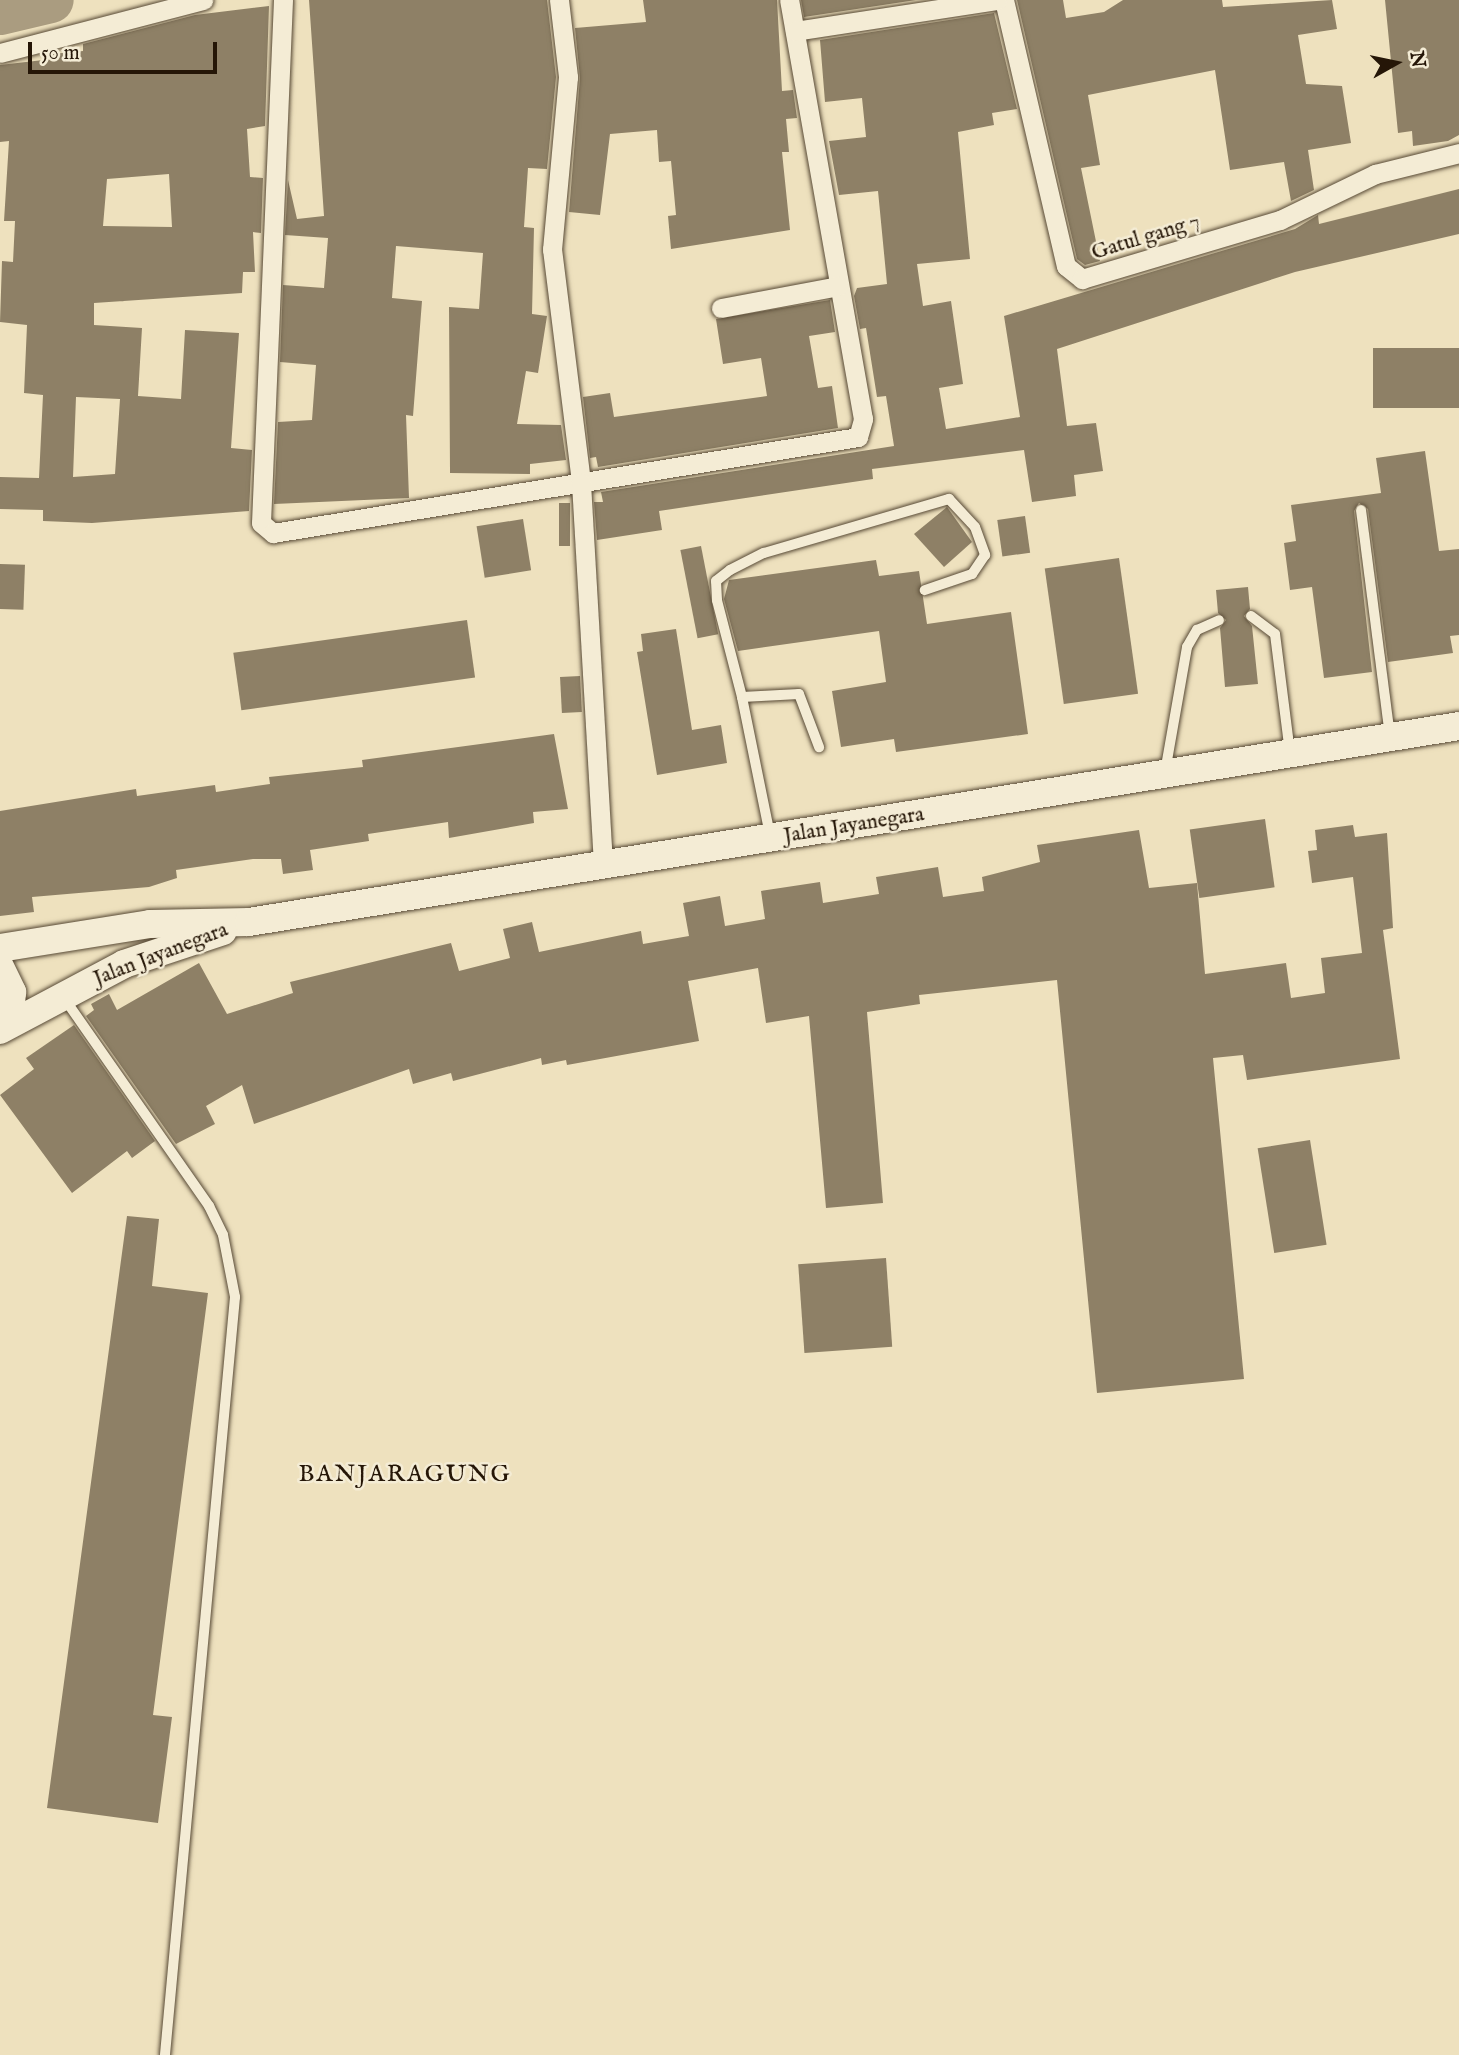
<!DOCTYPE html>
<style>
body{margin:0}
#map{position:relative;width:1459px;height:2055px;overflow:hidden;background:#eee1be;font-family:"IM FELL English",serif}
div>[style]{position:absolute}
[style*='--x']{left:calc(var(--x)*1px);top:calc(var(--y)*1px);width:calc(var(--w)*1px);rotate:calc(var(--a)*1deg)}
.river>*{height:46px;margin:-23px;padding:0 23px;transform-origin:23px;border-radius:23px;background:#aa9c80}
.building>*{inset:0;background:#8e8066;transform-origin:0 0}
.roads{filter:drop-shadow(0 0 2px #574935) drop-shadow(0 0 2px #574935)}
.lane>*{height:10px;margin:-5px;padding:0 5px;transform-origin:5px;border-radius:5px;background:#f4ecd5}
.street>*{height:19px;margin:-9.5px;padding:0 9.5px;transform-origin:9.5px;border-radius:9.5px;background:#f4ecd5}
.secondary>*{height:28px;margin:-14px;padding:0 14px;transform-origin:14px;border-radius:14px;background:#f4ecd5}
span{translate:-50% -50%;white-space:nowrap;text-align:center;line-height:1.15;-webkit-text-stroke:5px #f4ecd5;paint-order:stroke}
.street-label{font-size:21px;color:#251607}
.quarter-label{font-size:24px;color:#251607;letter-spacing:2px}
.north{position:absolute;left:1361px;top:28px;width:70px;height:70px;-webkit-text-stroke:5px #f4ecd5;paint-order:stroke;rotate:81deg;font-size:19px;font-weight:700;line-height:28px;text-align:center;color:#251607}
.north::after{content:'';display:block;margin:auto;width:24px;height:32px;background:#251607;clip-path:polygon(50% 0,100% 100%,50% 72%,0 100%)}
.scale{position:absolute;left:28px;top:42px;width:189px;height:32px;box-sizing:border-box;border:4px solid #251607;border-top:0;padding-left:9px;font-size:21px;line-height:24px;white-space:nowrap;color:#251607;-webkit-text-stroke:5px #f4ecd5;paint-order:stroke}
</style>
<div id="map">
<div class="river">
<div style="--x:0;--y:12;--w:52;--a:-13.2"></div>
</div>
<div class="building">
<div style="clip-path:polygon(309px 0,547px 0,556px 77px,547px 169px,528px 168px,524px 227px,534px 228px,532px 314px,547px 316px,538px 373px,526px 371px,517px 424px,561px 425px,566px 460px,530px 464px,530px 474px,450px 473px,449px 307px,479px 309px,483px 253px,396px 246px,392px 298px,422px 301px,413px 416px,406px 415px,409px 498px,274px 504px,278px 422px,312px 420px,316px 365px,280px 362px,283px 285px,324px 288px,328px 238px,285px 235px,288px 180px,297px 219px,324px 216px)"></div>
<div style="clip-path:polygon(643px 0,777px 0,782px 91px,793px 90px,797px 118px,786px 119px,789px 152px,782px 152px,790px 230px,671px 249px,668px 216px,676px 215px,671px 161px,659px 162px,657px 130px,610px 134px,600px 215px,569px 212px,580px 78px,575px 28px,646px 22px)"></div>
<div style="clip-path:polygon(801px 0,916px 0,804px 17px)"></div>
<div style="clip-path:polygon(1017px 0,1063px 0,1066px 18px,1104px 12px,1123px 0,1222px 0,1223px 7px,1332px 0,1337px 29px,1298px 35px,1306px 84px,1342px 86px,1351px 143px,1308px 150px,1314px 190px,1291px 201px,1284px 162px,1230px 170px,1215px 70px,1088px 95px,1100px 165px,1081px 168px,1100px 261px,1085px 265px,1077px 259px)"></div>
<div style="clip-path:polygon(1385px 0,1459px 0,1459px 135px,1448px 141px,1413px 146px,1412px 131px,1398px 133px)"></div>
<div style="clip-path:polygon(evenodd,269px 6px,265px 126px,247px 129px,250px 177px,263px 178px,261px 233px,253px 232px,255px 272px,243px 272px,242px 293px,94px 303px,94px 325px,142px 328px,138px 396px,181px 399px,185px 330px,239px 333px,231px 448px,252px 450px,249px 511px,92px 523px,43px 521px,43px 510px,0 509px,0 477px,39px 478px,43px 395px,24px 393px,27px 325px,0 322px,2px 261px,13px 262px,15px 221px,4px 221px,9px 141px,0 142px,0 65px,52px 59px,52px 54px,83px 51px,83px 44px,195px 15px,269px 6px,169px 174px,172px 227px,103px 226px,107px 179px,169px 174px,269px 6px,76px 397px,120px 399px,115px 474px,73px 477px,76px 397px)"></div>
<div style="clip-path:polygon(994px 13px,1017px 109px,992px 113px,994px 125px,958px 132px,970px 259px,917px 264px,923px 306px,951px 301px,963px 384px,939px 388px,946px 429px,1020px 417px,1004px 316px,1295px 229px,1318px 215px,1319px 224px,1459px 189px,1459px 234px,1295px 272px,1057px 349px,1067px 426px,1096px 423px,1103px 471px,1074px 475px,1076px 496px,1032px 502px,1024px 450px,872px 469px,873px 479px,659px 511px,662px 530px,597px 540px,594px 502px,603px 502px,601px 492px,894px 446px,886px 396px,877px 397px,866px 328px,860px 329px,854px 296px,857px 288px,887px 284px,878px 191px,839px 195px,829px 141px,866px 137px,862px 98px,825px 102px,820px 40px)"></div>
<div style="clip-path:polygon(830px 300px,835px 332px,809px 336px,818px 388px,832px 386px,838px 428px,598px 467px,596px 457px,590px 458px,583px 397px,610px 393px,614px 417px,767px 396px,761px 358px,723px 364px,716px 319px)"></div>
<div style="left:1459px;top:348px;width:60px;height:86px;rotate:90deg"></div>
<div style="clip-path:polygon(1425px 451px,1439px 551px,1459px 549px,1459px 635px,1450px 636px,1453px 653px,1388px 662px,1368px 509px,1359px 503px,1354px 511px,1372px 672px,1324px 678px,1312px 587px,1290px 590px,1284px 543px,1296px 541px,1291px 505px,1381px 493px,1376px 458px)"></div>
<div style="left:559px;top:503px;width:11px;height:43px"></div>
<div style="clip-path:polygon(947px 507px,972px 542px,944px 567px,914px 534px)"></div>
<div style="left:1025px;top:516px;width:37px;height:28px;rotate:82deg"></div>
<div style="left:523px;top:519px;width:52px;height:47px;rotate:81deg"></div>
<div style="left:701px;top:546px;width:90px;height:21px;rotate:79deg"></div>
<div style="left:1119px;top:558px;width:137px;height:75px;rotate:82deg"></div>
<div style="clip-path:polygon(876px 560px,879px 576px,919px 571px,927px 624px,1011px 612px,1028px 734px,896px 752px,894px 739px,841px 747px,832px 691px,886px 682px,879px 631px,738px 651px,724px 599px,729px 580px)"></div>
<div style="left:0;top:564px;width:25px;height:45px;rotate:2deg"></div>
<div style="clip-path:polygon(1248px 587px,1250px 609px,1244px 616px,1252px 626px,1258px 684px,1225px 687px,1220px 628px,1226px 620px,1218px 613px,1216px 590px)"></div>
<div style="left:467px;top:620px;width:58px;height:236px;rotate:82deg"></div>
<div style="clip-path:polygon(676px 629px,692px 730px,721px 725px,727px 763px,657px 775px,637px 652px,643px 651px,641px 634px)"></div>
<div style="left:580px;top:676px;width:36px;height:20px;rotate:87deg"></div>
<div style="clip-path:polygon(554px 734px,568px 809px,533px 812px,534px 823px,449px 838px,448px 822px,368px 834px,369px 841px,310px 850px,313px 870px,283px 874px,281px 859px,253px 859px,176px 870px,177px 878px,149px 887px,32px 897px,34px 912px,0 916px,0 811px,136px 789px,137px 796px,215px 785px,216px 792px,270px 784px,269px 777px,363px 767px,362px 760px)"></div>
<div style="left:1265px;top:819px;width:69px;height:76px;rotate:82deg"></div>
<div style="clip-path:polygon(1353px 825px,1355px 837px,1387px 833px,1393px 928px,1383px 930px,1400px 1059px,1247px 1080px,1243px 1055px,1213px 1058px,1244px 1379px,1097px 1393px,1057px 980px,919px 995px,920px 1004px,867px 1012px,883px 1203px,826px 1208px,809px 1016px,766px 1023px,758px 968px,688px 981px,699px 1041px,567px 1065px,566px 1060px,542px 1065px,541px 1058px,453px 1081px,451px 1073px,413px 1084px,409px 1069px,254px 1124px,242px 1085px,206px 1106px,215px 1124px,176px 1144px,86px 1016px,94px 1010px,91px 1004px,109px 994px,117px 1010px,199px 963px,227px 1014px,293px 993px,290px 982px,451px 943px,459px 971px,510px 958px,503px 929px,532px 922px,539px 952px,641px 931px,643px 944px,689px 936px,683px 903px,720px 896px,725px 926px,765px 919px,761px 891px,820px 882px,823px 903px,879px 894px,876px 877px,938px 867px,943px 897px,984px 891px,982px 877px,1040px 862px,1037px 845px,1139px 830px,1149px 888px,1197px 883px,1205px 974px,1286px 963px,1291px 998px,1325px 993px,1321px 958px,1362px 953px,1353px 877px,1312px 883px,1308px 851px,1317px 850px,1315px 830px)"></div>
<div style="clip-path:polygon(74px 1025px,155px 1141px,132px 1158px,127px 1151px,72px 1193px,0 1095px,34px 1069px,26px 1058px)"></div>
<div style="left:1310px;top:1140px;width:106px;height:53px;rotate:81deg"></div>
<div style="clip-path:polygon(127px 1216px,159px 1219px,152px 1286px,208px 1293px,153px 1715px,172px 1717px,158px 1823px,47px 1808px)"></div>
<div style="left:886px;top:1258px;width:89px;height:88px;rotate:86deg"></div>
</div>
<div class="roads">
<div class="lane">
<div style="--x:1361;--y:510;--w:228;--a:82.7"></div>
<div style="--x:1251;--y:616;--w:30;--a:37"></div>
<div style="--x:1275;--y:634;--w:119;--a:82.8"></div>
<div style="--x:742;--y:697;--w:100;--a:-104.5"></div>
<div style="--x:717;--y:600;--w:19;--a:-93"></div>
<div style="--x:716;--y:581;--w:18;--a:-38"></div>
<div style="--x:730;--y:570;--w:38;--a:-27"></div>
<div style="--x:764;--y:553;--w:193;--a:-16.3"></div>
<div style="--x:949;--y:499;--w:38;--a:47"></div>
<div style="--x:975;--y:527;--w:30;--a:70"></div>
<div style="--x:985;--y:555;--w:23;--a:124"></div>
<div style="--x:972;--y:574;--w:50;--a:161.2"></div>
<div style="--x:1165;--y:772;--w:127;--a:-80"></div>
<div style="--x:1187;--y:647;--w:20;--a:-60"></div>
<div style="--x:1197;--y:630;--w:24;--a:-24"></div>
<div style="--x:770;--y:835;--w:141;--a:-101.5"></div>
<div style="--x:742;--y:697;--w:57;--a:-3"></div>
<div style="--x:799;--y:694;--w:57;--a:69.3"></div>
<div style="--x:64;--y:998;--w:254;--a:55.1"></div>
<div style="--x:209;--y:1206;--w:32;--a:64"></div>
<div style="--x:223;--y:1235;--w:63;--a:79"></div>
<div style="--x:235;--y:1297;--w:761;--a:95.28"></div>
</div>
<div class="street">
<div style="--x:283;--y:0;--w:523;--a:92.41"></div>
<div style="--x:261;--y:523;--w:16;--a:40"></div>
<div style="--x:273;--y:533;--w:593;--a:-9.32"></div>
<div style="--x:858;--y:437;--w:19;--a:-74"></div>
<div style="--x:863;--y:419;--w:425;--a:-100"></div>
<div style="--x:559;--y:0;--w:78;--a:83.3"></div>
<div style="--x:568;--y:77;--w:173;--a:95.3"></div>
<div style="--x:552;--y:249;--w:236;--a:82.9"></div>
<div style="--x:581;--y:483;--w:383;--a:86.7"></div>
<div style="--x:1004;--y:0;--w:273;--a:76.9"></div>
<div style="--x:1066;--y:266;--w:21;--a:39"></div>
<div style="--x:1082;--y:279;--w:207;--a:-16.6"></div>
<div style="--x:1280;--y:220;--w:106;--a:-25.8"></div>
<div style="--x:1375;--y:174;--w:87;--a:-14"></div>
<div style="--x:795;--y:31;--w:204;--a:-8.7"></div>
<div style="--x:0;--y:53;--w:210;--a:-14.6"></div>
<div style="--x:721;--y:308;--w:119;--a:-10.6"></div>
</div>
<div class="secondary">
<div style="--x:0;--y:948;--w:152;--a:-9.1"></div>
<div style="--x:150;--y:924;--w:99;--a:-1.2"></div>
<div style="--x:249;--y:922;--w:1226;--a:-9.2"></div>
<div style="--x:0;--y:967;--w:28;--a:64"></div>
<div style="--x:12;--y:992;--w:32;--a:95"></div>
<div style="--x:0;--y:1030;--w:140;--a:-28"></div>
<div style="--x:124;--y:964;--w:104;--a:-18.4"></div>
</div>
</div>
<div class="street-label">
<span style="left:1146px;top:238px;rotate:-17deg">Gatul gang 7</span>
<span style="left:854px;top:826px;rotate:-9deg">Jalan Jayanegara</span>
<span style="left:161px;top:955px;rotate:-21deg">Jalan Jayanegara</span>
</div>
<div class="quarter-label">
<span style="left:405px;top:1475px">BANJARAGUNG</span>
</div>
<div class="north">N</div>
<div class="scale">50 m</div>
</div>
